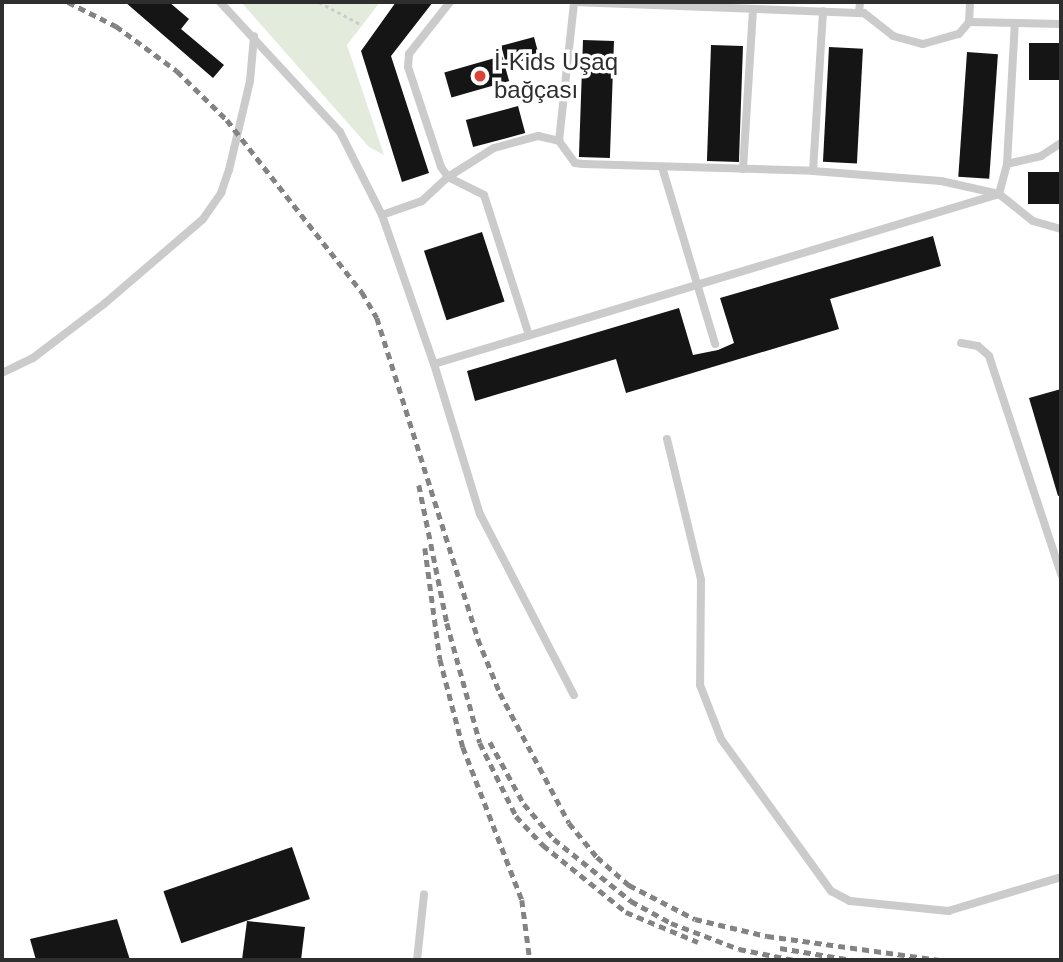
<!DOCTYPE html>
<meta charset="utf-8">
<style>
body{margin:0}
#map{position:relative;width:1063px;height:962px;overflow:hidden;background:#fff;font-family:Arial,sans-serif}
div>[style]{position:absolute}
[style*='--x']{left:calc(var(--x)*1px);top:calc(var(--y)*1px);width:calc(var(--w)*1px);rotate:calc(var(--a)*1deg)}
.green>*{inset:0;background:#e2ebdc}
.building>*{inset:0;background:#151515;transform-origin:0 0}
.path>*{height:2.5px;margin-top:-1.25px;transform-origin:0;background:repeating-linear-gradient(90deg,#cbcbcb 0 3.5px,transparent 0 7px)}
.service>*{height:8px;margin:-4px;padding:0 4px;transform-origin:4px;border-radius:4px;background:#cbcbcb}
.rail>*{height:4.5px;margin-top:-2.25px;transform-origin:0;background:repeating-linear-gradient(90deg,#838383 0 7px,transparent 0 12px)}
.dots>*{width:19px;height:19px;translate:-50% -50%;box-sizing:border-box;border:4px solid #fff;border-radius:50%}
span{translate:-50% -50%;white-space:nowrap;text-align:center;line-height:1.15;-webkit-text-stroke:7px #fff;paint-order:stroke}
.poi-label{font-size:24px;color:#2e2e2e}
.left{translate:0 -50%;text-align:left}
.frame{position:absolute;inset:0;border:4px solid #2e2e2e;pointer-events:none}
</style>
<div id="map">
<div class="green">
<div style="clip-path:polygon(241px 2px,380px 2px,347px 45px,384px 155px,369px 147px)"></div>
</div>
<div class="building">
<div style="clip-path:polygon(125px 2px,169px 2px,189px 19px,181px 29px,224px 65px,213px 78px)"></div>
<div style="clip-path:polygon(396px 2px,433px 2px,391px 56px,429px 173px,402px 182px,361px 51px)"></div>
<div style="left:534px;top:37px;width:20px;height:34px;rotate:75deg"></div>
<div style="left:583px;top:40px;width:31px;height:117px;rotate:2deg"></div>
<div style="left:1029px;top:43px;width:32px;height:37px"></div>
<div style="left:711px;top:45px;width:32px;height:116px;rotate:2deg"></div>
<div style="left:829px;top:47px;width:34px;height:115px;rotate:3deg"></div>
<div style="left:967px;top:52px;width:31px;height:125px;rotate:4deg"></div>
<div style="left:502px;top:56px;width:26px;height:60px;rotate:74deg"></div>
<div style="left:518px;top:106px;width:28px;height:54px;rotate:75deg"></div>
<div style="left:1028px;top:172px;width:33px;height:32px"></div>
<div style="left:482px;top:232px;width:73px;height:61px;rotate:72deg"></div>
<div style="clip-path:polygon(933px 236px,941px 266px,830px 299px,839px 329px,626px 393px,616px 359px,475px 401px,467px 371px,679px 308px,693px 355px,718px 350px,734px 343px,720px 298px)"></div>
<div style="clip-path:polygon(1061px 389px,1061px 495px,1058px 496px,1029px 398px)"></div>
<div style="left:292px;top:847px;width:55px;height:136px;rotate:71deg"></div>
<div style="clip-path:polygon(117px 919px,130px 960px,36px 960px,30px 939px)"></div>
<div style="clip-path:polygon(247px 921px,305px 927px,301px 960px,242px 960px)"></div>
</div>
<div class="path">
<div style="--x:319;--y:2;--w:49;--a:28.1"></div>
</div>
<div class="service">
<div style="--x:220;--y:2;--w:177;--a:47.3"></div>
<div style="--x:340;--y:132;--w:93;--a:63.2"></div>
<div style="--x:382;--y:215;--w:42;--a:-19.3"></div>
<div style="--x:422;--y:201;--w:35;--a:-43"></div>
<div style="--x:448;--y:177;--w:54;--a:-32.2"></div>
<div style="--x:494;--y:148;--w:46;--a:-15.3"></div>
<div style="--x:538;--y:136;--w:22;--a:13"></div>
<div style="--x:559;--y:141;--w:27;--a:54"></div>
<div style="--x:575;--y:163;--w:8;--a:7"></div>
<div style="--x:583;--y:164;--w:230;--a:1.7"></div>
<div style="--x:813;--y:171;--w:128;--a:4.5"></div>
<div style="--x:941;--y:181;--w:59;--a:12.6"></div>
<div style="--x:999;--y:194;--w:43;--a:38.5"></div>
<div style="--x:1033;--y:221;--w:29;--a:16"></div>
<div style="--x:450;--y:2;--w:66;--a:128.3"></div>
<div style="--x:409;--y:54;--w:13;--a:94"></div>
<div style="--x:408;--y:67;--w:105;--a:71.7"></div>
<div style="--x:441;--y:167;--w:12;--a:55"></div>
<div style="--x:448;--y:177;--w:40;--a:26.6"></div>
<div style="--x:484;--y:195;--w:147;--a:72.2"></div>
<div style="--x:574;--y:2;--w:290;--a:2.2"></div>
<div style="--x:864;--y:13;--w:37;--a:38"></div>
<div style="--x:893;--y:36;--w:31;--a:15"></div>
<div style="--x:923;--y:44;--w:37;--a:-16"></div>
<div style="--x:959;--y:34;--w:16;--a:-50"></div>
<div style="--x:969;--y:22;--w:92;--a:1.2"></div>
<div style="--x:859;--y:13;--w:11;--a:-85"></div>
<div style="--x:969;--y:22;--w:20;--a:-87"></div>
<div style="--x:559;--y:141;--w:140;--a:-83.8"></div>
<div style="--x:1007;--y:164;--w:35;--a:-13"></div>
<div style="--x:1041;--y:156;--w:24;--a:-33"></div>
<div style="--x:662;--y:167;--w:185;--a:73.3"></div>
<div style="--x:743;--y:169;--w:160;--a:-86.4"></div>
<div style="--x:813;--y:171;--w:160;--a:-86.4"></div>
<div style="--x:999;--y:194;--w:31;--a:-75"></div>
<div style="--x:1007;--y:164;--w:141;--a:-86.8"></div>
<div style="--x:382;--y:215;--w:158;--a:70.8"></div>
<div style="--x:434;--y:364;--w:587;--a:-16.74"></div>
<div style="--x:961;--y:343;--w:17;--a:10"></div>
<div style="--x:978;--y:346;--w:15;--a:42"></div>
<div style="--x:989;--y:356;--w:230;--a:71.7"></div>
<div style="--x:434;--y:364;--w:157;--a:73"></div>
<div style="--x:480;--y:514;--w:204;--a:62.6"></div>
<div style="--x:2;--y:373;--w:34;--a:-26"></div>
<div style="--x:33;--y:358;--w:89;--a:-37.3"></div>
<div style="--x:104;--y:304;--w:130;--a:-40.6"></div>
<div style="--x:203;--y:219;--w:32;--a:-55"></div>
<div style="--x:221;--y:193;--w:24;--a:-71"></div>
<div style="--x:229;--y:170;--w:91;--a:-76.7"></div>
<div style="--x:250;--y:81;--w:45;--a:-84.9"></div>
<div style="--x:667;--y:439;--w:145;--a:76.4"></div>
<div style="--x:701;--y:580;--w:105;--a:90.5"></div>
<div style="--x:700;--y:685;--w:58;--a:68.7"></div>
<div style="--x:721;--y:739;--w:188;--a:54.1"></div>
<div style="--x:831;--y:891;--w:21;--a:28"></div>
<div style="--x:850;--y:901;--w:99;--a:5.8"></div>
<div style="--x:948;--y:911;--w:118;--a:-16.7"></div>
<div style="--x:417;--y:960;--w:66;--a:-83.9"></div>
</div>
<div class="rail">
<div style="--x:68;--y:2;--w:54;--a:26.6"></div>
<div style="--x:116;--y:26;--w:76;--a:36.4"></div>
<div style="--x:177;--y:71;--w:70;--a:44.4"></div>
<div style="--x:227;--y:120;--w:219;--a:51.9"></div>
<div style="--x:362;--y:292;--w:30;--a:60"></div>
<div style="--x:377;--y:318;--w:337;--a:72.5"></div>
<div style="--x:478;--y:639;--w:58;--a:67.8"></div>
<div style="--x:500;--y:693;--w:147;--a:62"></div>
<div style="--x:569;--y:823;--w:44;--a:50.5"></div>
<div style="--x:597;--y:857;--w:43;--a:41.2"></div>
<div style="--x:629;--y:885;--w:74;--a:27.3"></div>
<div style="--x:695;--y:919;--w:74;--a:13.3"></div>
<div style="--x:767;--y:936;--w:174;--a:7.9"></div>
<div style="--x:419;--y:485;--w:141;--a:78.5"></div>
<div style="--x:447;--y:623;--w:124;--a:74.6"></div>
<div style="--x:480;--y:743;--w:81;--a:63.7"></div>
<div style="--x:516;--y:816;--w:40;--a:47"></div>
<div style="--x:543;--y:845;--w:107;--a:38.9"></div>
<div style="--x:626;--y:912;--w:78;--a:22.6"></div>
<div style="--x:425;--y:548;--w:112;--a:82.3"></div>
<div style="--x:440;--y:659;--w:91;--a:75.4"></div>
<div style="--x:463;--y:747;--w:164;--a:68.9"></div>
<div style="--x:522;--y:900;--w:61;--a:82.4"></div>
<div style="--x:490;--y:742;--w:71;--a:61.3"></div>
<div style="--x:524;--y:804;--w:46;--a:49.4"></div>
<div style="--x:554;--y:839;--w:99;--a:38.8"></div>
<div style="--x:631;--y:901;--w:46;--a:28.8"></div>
<div style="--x:671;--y:923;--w:73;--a:20.9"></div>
<div style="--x:739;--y:949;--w:56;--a:11.3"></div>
<div style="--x:780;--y:948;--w:73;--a:9.5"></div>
</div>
<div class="dots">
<div style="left:480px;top:76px;background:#db423a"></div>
</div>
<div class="poi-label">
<span class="left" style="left:494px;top:76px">İ-Kids Uşaq<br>bağçası</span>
</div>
<div class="frame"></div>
</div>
